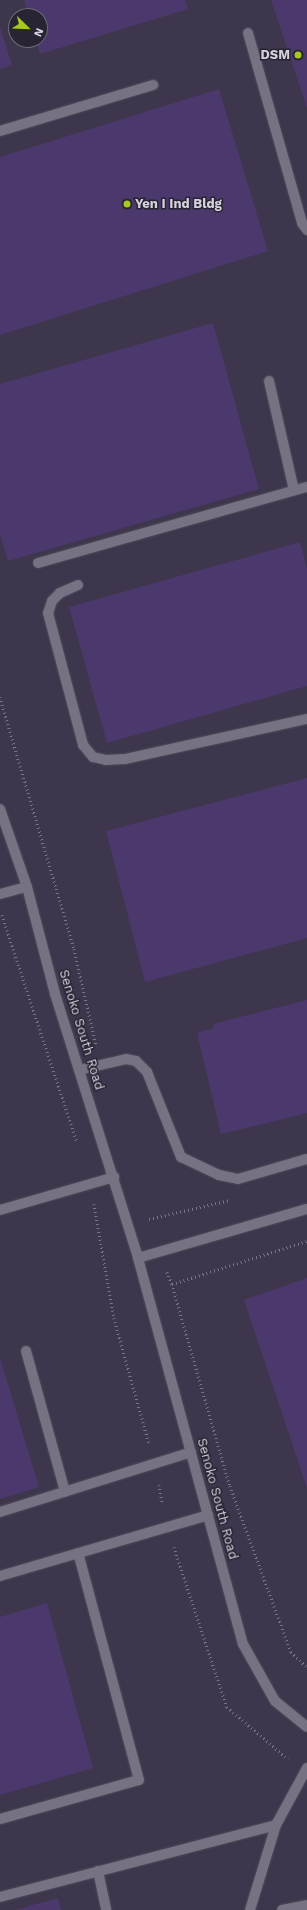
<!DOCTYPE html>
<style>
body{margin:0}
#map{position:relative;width:307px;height:1910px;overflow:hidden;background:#332e3e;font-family:"Work Sans",sans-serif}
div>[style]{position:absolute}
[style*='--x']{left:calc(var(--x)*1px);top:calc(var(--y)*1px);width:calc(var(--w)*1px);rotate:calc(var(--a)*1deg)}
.built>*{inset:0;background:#3d364c}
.building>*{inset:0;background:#4b396d}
.path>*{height:2.5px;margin-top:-1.25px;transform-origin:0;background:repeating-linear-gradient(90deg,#797582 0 1px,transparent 0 4px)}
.roads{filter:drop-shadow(0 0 1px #4f4b58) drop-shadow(0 0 1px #4f4b58)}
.minor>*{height:10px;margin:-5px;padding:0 5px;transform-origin:5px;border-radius:5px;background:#767183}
.dots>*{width:11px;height:11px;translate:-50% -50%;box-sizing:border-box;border:2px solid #292434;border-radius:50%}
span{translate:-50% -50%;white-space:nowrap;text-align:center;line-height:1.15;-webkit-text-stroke:3px #292434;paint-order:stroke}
.poi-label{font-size:13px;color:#d5d2dc;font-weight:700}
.right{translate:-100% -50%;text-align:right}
.left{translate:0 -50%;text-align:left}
.street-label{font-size:13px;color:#d5d2dc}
.north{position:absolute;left:8px;top:8px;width:40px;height:40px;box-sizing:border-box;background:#292434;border:1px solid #6e6a77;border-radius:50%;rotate:113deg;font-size:11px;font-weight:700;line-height:16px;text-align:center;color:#d5d2dc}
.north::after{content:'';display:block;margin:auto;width:14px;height:18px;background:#a6c820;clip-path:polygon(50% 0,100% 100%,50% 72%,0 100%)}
</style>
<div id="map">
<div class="built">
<div style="clip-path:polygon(evenodd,0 0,307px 0,307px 1910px,0 1910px,0 0,16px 16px,40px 16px,40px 40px,16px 40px,16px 16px)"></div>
</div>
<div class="building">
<div style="clip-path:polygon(24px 0,185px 0,188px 9px,40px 54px,36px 40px,40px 40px,40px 16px,29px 16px)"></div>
<div style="clip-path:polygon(271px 0,307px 0,307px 108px)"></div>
<div style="clip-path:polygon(0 27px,12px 65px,0 69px)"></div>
<div style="clip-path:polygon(219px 89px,268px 251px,0 335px,0 157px)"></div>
<div style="clip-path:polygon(213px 323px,259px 489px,8px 561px,0 535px,0 384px)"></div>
<div style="clip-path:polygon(300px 542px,307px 568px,307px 686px,107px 743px,69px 607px)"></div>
<div style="clip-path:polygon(307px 778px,307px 938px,145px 982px,106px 831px)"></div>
<div style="clip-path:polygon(307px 1000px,307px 1113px,221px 1134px,197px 1033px,214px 1028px,213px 1024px)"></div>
<div style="clip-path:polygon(307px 1278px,307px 1488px,244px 1300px)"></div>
<div style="clip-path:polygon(0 1358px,39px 1487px,0 1499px)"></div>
<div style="clip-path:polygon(47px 1603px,93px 1768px,0 1795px,0 1617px)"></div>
<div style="clip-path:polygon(58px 1898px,61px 1910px,15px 1910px)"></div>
</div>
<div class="path">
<div style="--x:0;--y:697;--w:263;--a:73.6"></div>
<div style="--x:74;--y:949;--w:98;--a:77"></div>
<div style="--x:2;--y:915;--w:239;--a:71.7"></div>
<div style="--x:94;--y:1204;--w:116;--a:80"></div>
<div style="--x:114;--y:1318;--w:130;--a:74.4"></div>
<div style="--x:149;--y:1219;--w:83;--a:-13.2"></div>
<div style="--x:167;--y:1272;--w:13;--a:67"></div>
<div style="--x:172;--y:1284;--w:142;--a:-17.7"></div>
<div style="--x:172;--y:1284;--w:210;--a:74"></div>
<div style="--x:230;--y:1486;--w:177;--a:69.8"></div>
<div style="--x:291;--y:1652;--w:22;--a:43"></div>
<div style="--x:159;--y:1485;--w:20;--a:79"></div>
<div style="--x:174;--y:1547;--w:169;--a:71.7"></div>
<div style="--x:227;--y:1707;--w:80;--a:40.4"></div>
</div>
<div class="roads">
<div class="minor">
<div style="--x:248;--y:33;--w:198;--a:74.1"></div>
<div style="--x:302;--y:223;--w:9;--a:54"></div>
<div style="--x:0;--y:131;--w:160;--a:-16.7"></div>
<div style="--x:269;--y:381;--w:112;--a:77.1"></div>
<div style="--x:38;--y:563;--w:280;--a:-15.8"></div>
<div style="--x:78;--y:585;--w:20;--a:156"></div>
<div style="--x:60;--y:593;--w:11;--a:135"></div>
<div style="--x:52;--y:601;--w:13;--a:108"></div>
<div style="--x:48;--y:613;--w:137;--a:75.1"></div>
<div style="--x:83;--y:745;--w:16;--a:50"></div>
<div style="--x:93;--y:757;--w:13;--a:13"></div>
<div style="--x:106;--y:760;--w:19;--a:-3"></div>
<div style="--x:125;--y:759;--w:186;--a:-12.4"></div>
<div style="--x:0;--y:809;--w:83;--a:70.9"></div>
<div style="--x:27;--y:887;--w:111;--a:75.3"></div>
<div style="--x:55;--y:994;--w:277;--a:72.5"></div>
<div style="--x:138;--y:1258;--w:400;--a:74.8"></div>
<div style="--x:243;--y:1644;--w:65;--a:60.7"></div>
<div style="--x:275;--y:1701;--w:41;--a:39.1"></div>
<div style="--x:0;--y:894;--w:28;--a:-15"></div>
<div style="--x:79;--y:1070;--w:48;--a:-13.2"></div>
<div style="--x:126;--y:1059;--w:10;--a:11"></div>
<div style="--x:136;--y:1061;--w:16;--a:45"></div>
<div style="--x:147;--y:1072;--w:92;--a:68.2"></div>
<div style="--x:181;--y:1157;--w:42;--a:25.3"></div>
<div style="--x:219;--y:1175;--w:19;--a:12"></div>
<div style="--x:238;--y:1179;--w:72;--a:-16.2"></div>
<div style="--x:0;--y:1210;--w:119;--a:-16.1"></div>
<div style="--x:138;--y:1258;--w:176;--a:-16.2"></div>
<div style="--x:26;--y:1351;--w:146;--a:74.5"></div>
<div style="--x:0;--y:1512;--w:200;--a:-17.4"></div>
<div style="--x:0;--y:1576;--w:217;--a:-16.3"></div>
<div style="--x:0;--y:1819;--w:144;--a:-15.7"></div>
<div style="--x:139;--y:1780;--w:235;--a:-105"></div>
<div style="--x:98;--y:1871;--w:40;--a:78"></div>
<div style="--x:0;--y:1897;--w:285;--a:-14.6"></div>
<div style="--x:250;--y:1910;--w:89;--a:-73"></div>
<div style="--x:276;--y:1825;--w:65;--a:-61.5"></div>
<div style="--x:282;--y:1910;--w:25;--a:-11"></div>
</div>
</div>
<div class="dots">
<div style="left:298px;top:55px;background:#a6c820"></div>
<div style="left:127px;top:204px;background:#a6c820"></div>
</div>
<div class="poi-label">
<span class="right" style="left:290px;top:55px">DSM</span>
<span class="left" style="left:135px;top:204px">Yen I Ind Bldg</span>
</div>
<div class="street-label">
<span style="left:81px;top:1030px;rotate:73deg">Senoko South Road</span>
<span style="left:217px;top:1499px;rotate:75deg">Senoko South Road</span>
</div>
<div class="north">N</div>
</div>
